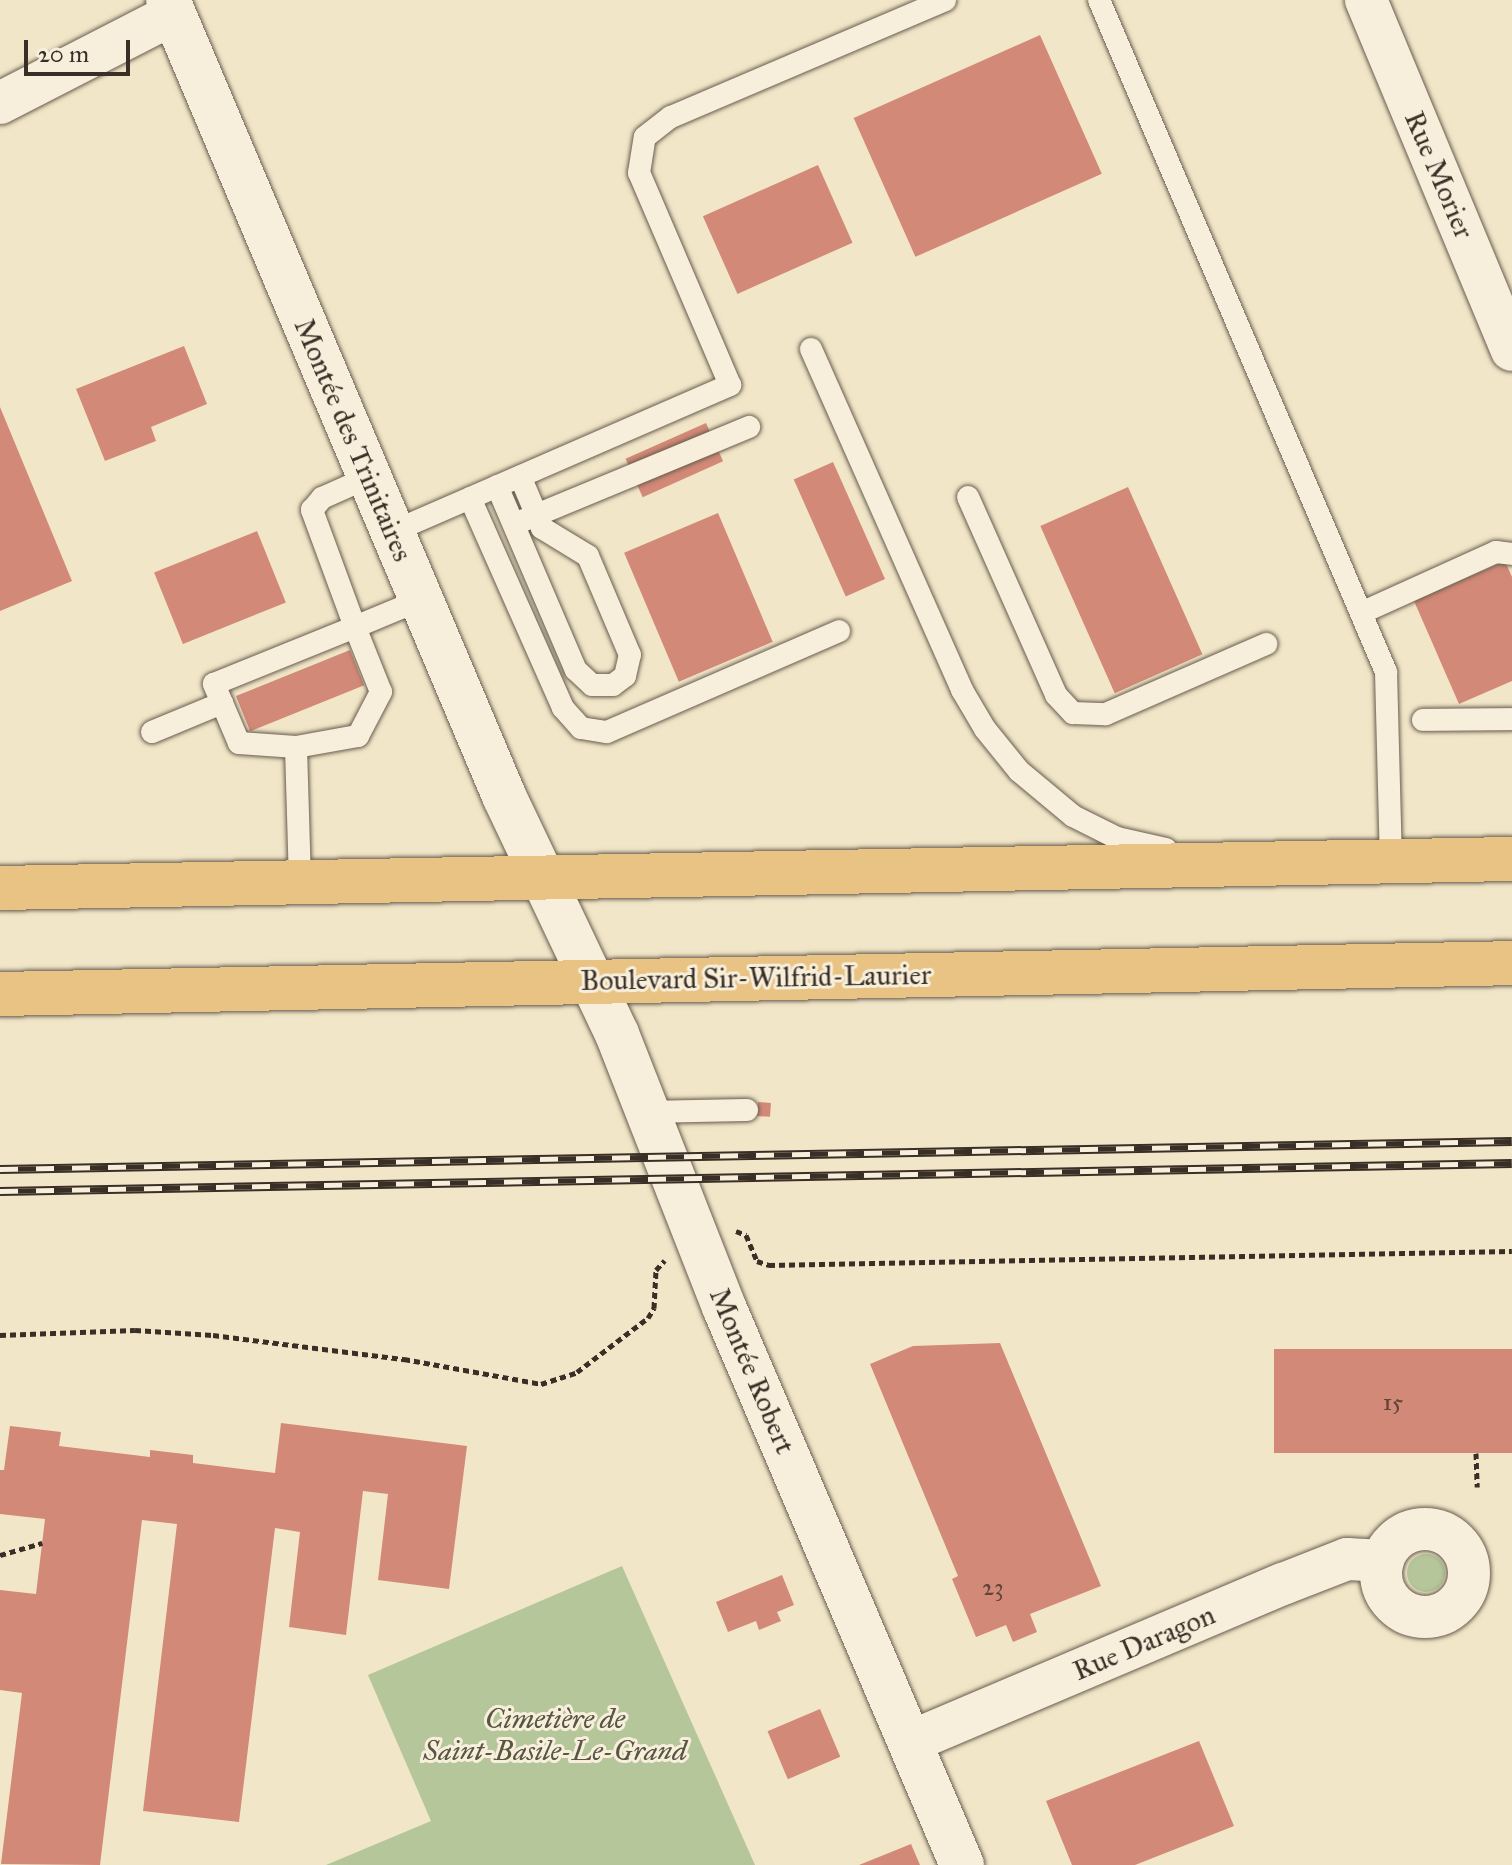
<!DOCTYPE html>
<meta charset="utf-8">
<style>
body{margin:0}
#map{position:relative;width:1512px;height:1865px;overflow:hidden;background:#f2e6c8;font-family:"IM FELL Great Primer",serif}
div>[style]{position:absolute}
[style*='--x']{left:calc(var(--x)*1px);top:calc(var(--y)*1px);width:calc(var(--w)*1px);rotate:calc(var(--a)*1deg)}
.green>*{inset:0;background:#b4c69a}
.round{border-radius:50%}
.building>*{inset:0;background:#d38977;transform-origin:0 0}
.path>*{height:5px;margin-top:-2.5px;transform-origin:0;background:repeating-linear-gradient(90deg,#392f26 0 6px,transparent 0 10px)}
.roads{filter:drop-shadow(0 0 2px #675d4e) drop-shadow(0 0 2px #675d4e)}
.service>*{height:22px;margin:-11px;padding:0 11px;transform-origin:11px;border-radius:11px;background:#f7efdb}
.minor>*{height:42px;margin:-21px;padding:0 21px;transform-origin:21px;border-radius:21px;background:#f7efdb}
.minor>.ring{margin:-21px;padding:0;box-sizing:content-box;background:none;border:42px solid #f7efdb;border-radius:50%}
.tertiary>*{height:44px;margin:-22px;padding:0 22px;transform-origin:22px;border-radius:22px;background:#f7efdb}
.primary>*{height:44px;margin:-22px;padding:0 22px;transform-origin:22px;border-radius:22px;background:#e9c384}
.rail>*{height:9px;margin-top:-4.5px;transform-origin:0;background:repeating-linear-gradient(90deg,#f7efdb 0 18px,#392f26 0 36px);box-sizing:border-box;border-block:2px solid #392f26}
span{translate:-50% -50%;white-space:nowrap;text-align:center;line-height:1.15;-webkit-text-stroke:6px #f7efdb;paint-order:stroke}
.number-label{font-size:24px;color:#60463a}
.number-label span{-webkit-text-stroke-width:0}
.street-label{font-size:28px;color:#392f26}
.park-label{font-size:28px;color:#585543;font-style:italic}
.scale{position:absolute;left:24px;top:40px;width:106px;height:36px;box-sizing:border-box;border:4px solid #392f26;border-top:0;padding-left:10px;font-size:24px;line-height:28px;white-space:nowrap;color:#392f26;-webkit-text-stroke:6px #f7efdb;paint-order:stroke}
</style>
<div id="map">
<div class="green">
<div class="round" style="left:1407px;top:1554px;width:38px;height:38px"></div>
<div style="clip-path:polygon(622px 1566px,755px 1865px,326px 1865px,431px 1821px,368px 1675px)"></div>
</div>
<div class="building">
<div style="left:1040px;top:35px;width:152px;height:204px;rotate:66deg"></div>
<div style="left:818px;top:165px;width:85px;height:126px;rotate:66deg"></div>
<div style="clip-path:polygon(184px 346px,207px 404px,151px 427px,156px 441px,105px 461px,76px 389px)"></div>
<div style="clip-path:polygon(0 407px,72px 581px,0 611px)"></div>
<div style="left:706px;top:423px;width:42px;height:88px;rotate:66deg"></div>
<div style="left:833px;top:462px;width:128px;height:43px;rotate:66deg"></div>
<div style="left:1128px;top:487px;width:183px;height:96px;rotate:66deg"></div>
<div style="left:718px;top:513px;width:140px;height:102px;rotate:67deg"></div>
<div style="left:257px;top:531px;width:77px;height:111px;rotate:68deg"></div>
<div style="clip-path:polygon(1505px 561px,1512px 577px,1512px 681px,1459px 704px,1414px 601px)"></div>
<div style="left:350px;top:650px;width:38px;height:123px;rotate:68deg"></div>
<div style="left:758px;top:1102px;width:13px;height:14px;rotate:4deg"></div>
<div style="clip-path:polygon(1000px 1343px,1101px 1586px,1030px 1614px,1037px 1632px,1013px 1642px,1006px 1625px,976px 1637px,952px 1579px,958px 1576px,870px 1364px,913px 1346px)"></div>
<div style="left:1512px;top:1349px;width:104px;height:238px;rotate:90deg"></div>
<div style="clip-path:polygon(281px 1423px,467px 1446px,449px 1589px,378px 1580px,388px 1494px,363px 1491px,346px 1635px,289px 1627px,300px 1532px,275px 1528px,239px 1822px,143px 1811px,177px 1524px,142px 1520px,100px 1865px,1px 1864px,22px 1693px,0 1690px,0 1590px,36px 1594px,45px 1519px,0 1514px,0 1470px,4px 1470px,10px 1426px,61px 1432px,59px 1446px,150px 1457px,150px 1450px,193px 1455px,193px 1463px,275px 1473px)"></div>
<div style="clip-path:polygon(782px 1575px,794px 1605px,777px 1612px,781px 1621px,759px 1630px,756px 1621px,728px 1632px,716px 1602px)"></div>
<div style="left:820px;top:1709px;width:52px;height:57px;rotate:67deg"></div>
<div style="clip-path:polygon(1199px 1741px,1234px 1826px,1135px 1865px,1072px 1865px,1046px 1801px)"></div>
<div style="clip-path:polygon(911px 1844px,920px 1865px,859px 1865px)"></div>
</div>
<div class="path">
<div style="--x:736;--y:1231;--w:11;--a:22"></div>
<div style="--x:746;--y:1235;--w:28;--a:67"></div>
<div style="--x:757;--y:1261;--w:13;--a:18"></div>
<div style="--x:769;--y:1265;--w:743;--a:-1.08"></div>
<div style="--x:0;--y:1335;--w:135;--a:-2.1"></div>
<div style="--x:135;--y:1330;--w:78;--a:3.7"></div>
<div style="--x:213;--y:1335;--w:193;--a:7.2"></div>
<div style="--x:404;--y:1359;--w:139;--a:10.3"></div>
<div style="--x:541;--y:1384;--w:38;--a:-18"></div>
<div style="--x:577;--y:1372;--w:89;--a:-37.3"></div>
<div style="--x:648;--y:1318;--w:12;--a:-59"></div>
<div style="--x:654;--y:1308;--w:38;--a:-87"></div>
<div style="--x:656;--y:1270;--w:13;--a:-48"></div>
<div style="--x:1476;--y:1453;--w:34;--a:88"></div>
<div style="--x:0;--y:1555;--w:44;--a:-15.9"></div>
</div>
<div class="roads">
<div class="service">
<div style="--x:1099;--y:0;--w:731;--a:66.87"></div>
<div style="--x:1386;--y:672;--w:187;--a:88.5"></div>
<div style="--x:811;--y:349;--w:373;--a:66.1"></div>
<div style="--x:962;--y:690;--w:45;--a:59.5"></div>
<div style="--x:985;--y:729;--w:54;--a:51"></div>
<div style="--x:1019;--y:771;--w:70;--a:39.8"></div>
<div style="--x:1073;--y:816;--w:49;--a:26.6"></div>
<div style="--x:1117;--y:838;--w:50;--a:12.7"></div>
<div style="--x:497;--y:486;--w:200;--a:66.8"></div>
<div style="--x:576;--y:670;--w:22;--a:43"></div>
<div style="--x:592;--y:685;--w:21;--a:0"></div>
<div style="--x:613;--y:685;--w:15;--a:-37"></div>
<div style="--x:625;--y:676;--w:22;--a:-77"></div>
<div style="--x:630;--y:655;--w:108;--a:-113"></div>
<div style="--x:588;--y:556;--w:54;--a:-148.7"></div>
<div style="--x:542;--y:528;--w:56;--a:-112.9"></div>
<div style="--x:968;--y:497;--w:217;--a:66"></div>
<div style="--x:1056;--y:695;--w:25;--a:47"></div>
<div style="--x:1073;--y:713;--w:33;--a:2"></div>
<div style="--x:1106;--y:714;--w:175;--a:-23.6"></div>
<div style="--x:470;--y:498;--w:230;--a:66.1"></div>
<div style="--x:563;--y:708;--w:27;--a:48"></div>
<div style="--x:581;--y:728;--w:26;--a:9"></div>
<div style="--x:607;--y:732;--w:253;--a:-23.5"></div>
<div style="--x:522;--y:521;--w:246;--a:-22.5"></div>
<div style="--x:392;--y:532;--w:369;--a:-23.5"></div>
<div style="--x:730;--y:385;--w:231;--a:-113.2"></div>
<div style="--x:639;--y:173;--w:36;--a:-81"></div>
<div style="--x:645;--y:137;--w:33;--a:-38"></div>
<div style="--x:671;--y:117;--w:298;--a:-23.1"></div>
<div style="--x:1361;--y:613;--w:148;--a:-24.3"></div>
<div style="--x:1496;--y:552;--w:16;--a:7"></div>
<div style="--x:222;--y:703;--w:43;--a:67"></div>
<div style="--x:239;--y:743;--w:57;--a:4"></div>
<div style="--x:1423;--y:720;--w:89;--a:-0.6"></div>
<div style="--x:152;--y:732;--w:76;--a:-22.5"></div>
<div style="--x:222;--y:703;--w:21;--a:-113"></div>
<div style="--x:214;--y:684;--w:152;--a:-22"></div>
<div style="--x:355;--y:627;--w:125;--a:-110.2"></div>
<div style="--x:312;--y:510;--w:16;--a:-50"></div>
<div style="--x:322;--y:498;--w:51;--a:-24.1"></div>
<div style="--x:300;--y:882;--w:135;--a:-91.7"></div>
<div style="--x:296;--y:747;--w:63;--a:-10.1"></div>
<div style="--x:358;--y:736;--w:50;--a:-62.4"></div>
<div style="--x:381;--y:692;--w:70;--a:-111.8"></div>
<div style="--x:355;--y:627;--w:70;--a:-22.6"></div>
<div style="--x:644;--y:1112;--w:103;--a:-1.1"></div>
</div>
<div class="minor">
<div style="--x:1366;--y:0;--w:379;--a:67.4"></div>
<div style="--x:0;--y:103;--w:195;--a:-27.2"></div>
<div class="ring" style="left:1381px;top:1529px;width:46px;height:46px"></div>
<div style="--x:910;--y:1742;--w:405;--a:-23"></div>
<div style="--x:1283;--y:1584;--w:69;--a:-21.3"></div>
<div style="--x:1347;--y:1559;--w:36;--a:3"></div>
</div>
<div class="tertiary">
<div style="--x:168;--y:0;--w:864;--a:67.11"></div>
<div style="--x:504;--y:796;--w:263;--a:64.6"></div>
<div style="--x:617;--y:1034;--w:293;--a:68.6"></div>
<div style="--x:724;--y:1307;--w:607;--a:66.9"></div>
</div>
<div class="primary">
<div style="--x:0;--y:888;--w:1512;--a:-1.1"></div>
<div style="--x:0;--y:994;--w:1512;--a:-1.17"></div>
</div>
</div>
<div class="rail">
<div style="--x:0;--y:1169;--w:1512;--a:-1.06"></div>
<div style="--x:0;--y:1191;--w:1512;--a:-1.06"></div>
</div>
<div class="number-label">
<span style="left:1393px;top:1403px">15</span>
<span style="left:993px;top:1588px">23</span>
</div>
<div class="street-label">
<span style="left:1439px;top:175px;rotate:67deg">Rue Morier</span>
<span style="left:353px;top:440px;rotate:67deg">Montée des Trinitaires</span>
<span style="left:756px;top:978px;rotate:-1deg">Boulevard Sir-Wilfrid-Laurier</span>
<span style="left:752px;top:1371px;rotate:67deg">Montée Robert</span>
<span style="left:1144px;top:1643px;rotate:-23deg">Rue Daragon</span>
</div>
<div class="park-label">
<span style="left:555px;top:1735px">Cimetière de<br>Saint-Basile-Le-Grand</span>
</div>
<div class="scale">20 m</div>
</div>
